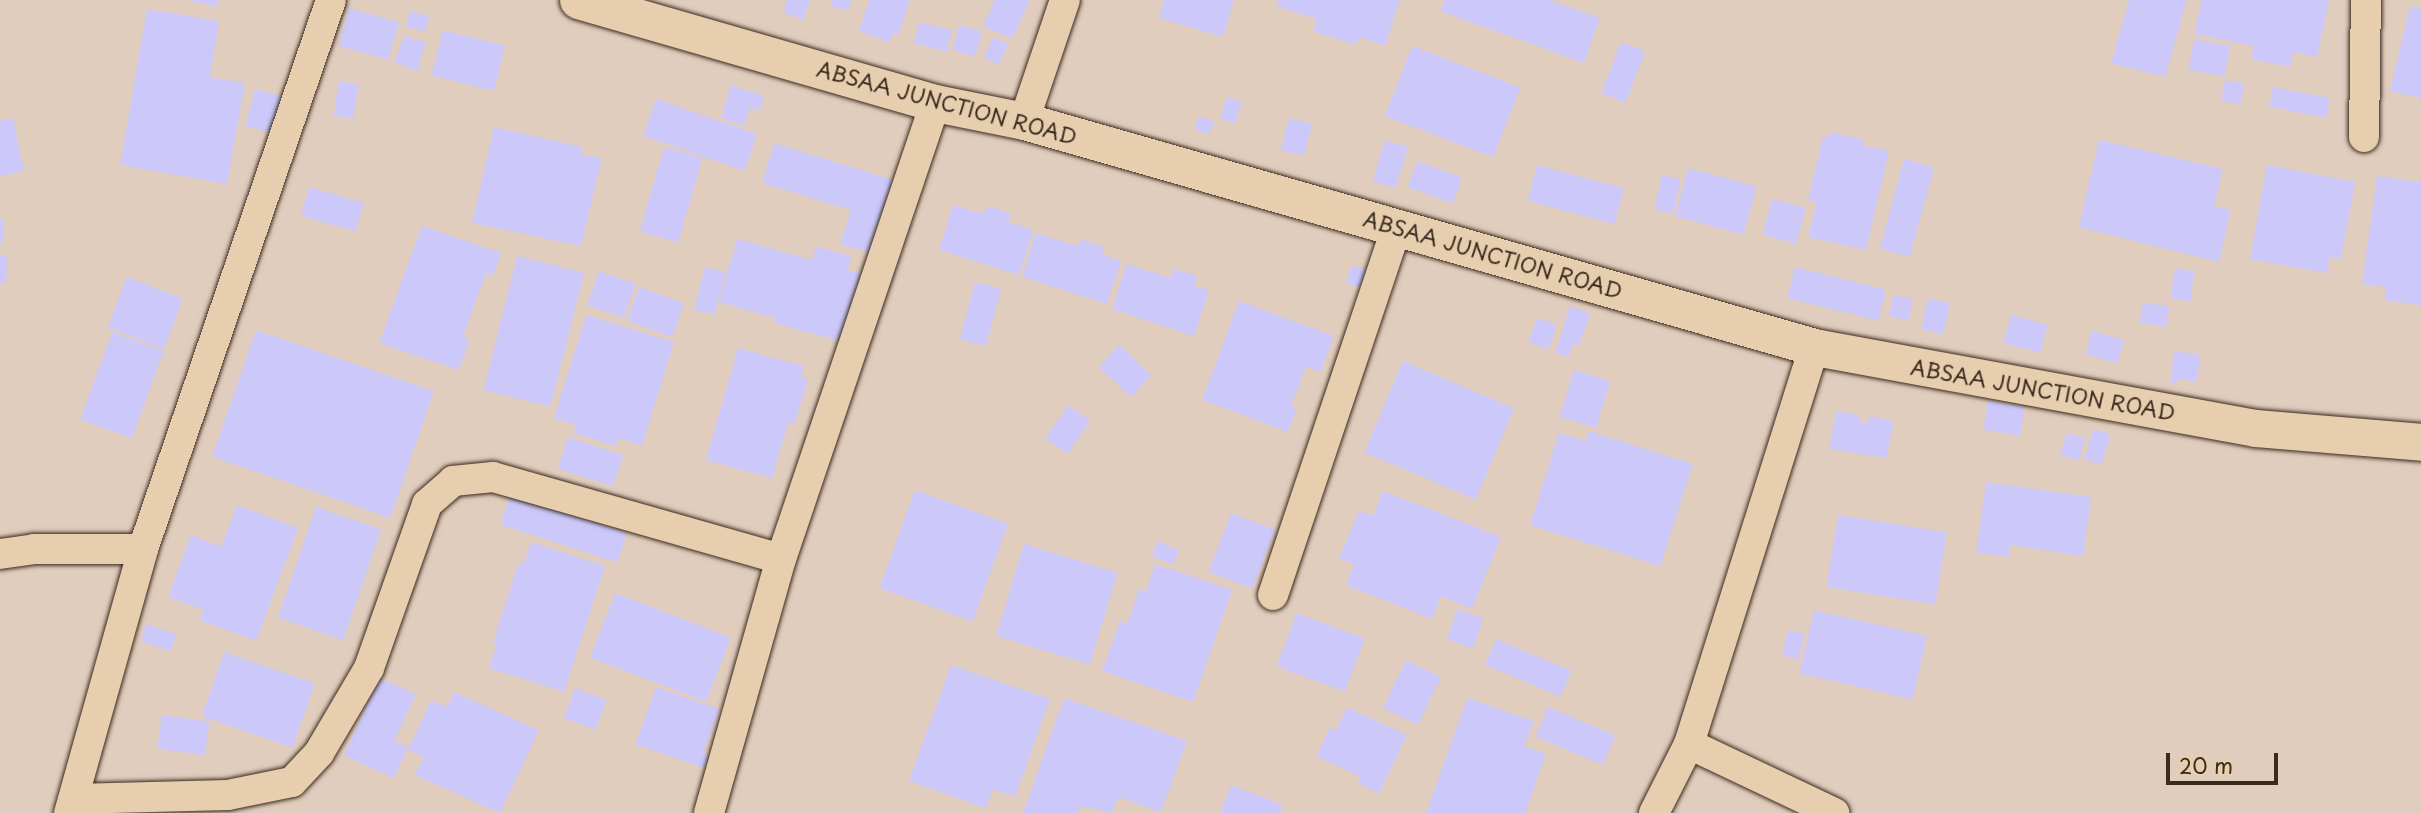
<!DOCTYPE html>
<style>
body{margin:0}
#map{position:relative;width:2421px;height:813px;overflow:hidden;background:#e1cdbd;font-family:"Playpen Sans",sans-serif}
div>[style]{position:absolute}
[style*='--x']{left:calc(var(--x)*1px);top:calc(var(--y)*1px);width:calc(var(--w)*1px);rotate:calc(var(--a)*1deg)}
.building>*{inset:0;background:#ccc8fa;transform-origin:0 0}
.roads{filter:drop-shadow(0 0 2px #3b2a1e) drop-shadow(0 0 2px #3b2a1e)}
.minor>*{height:30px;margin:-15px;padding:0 15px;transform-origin:15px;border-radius:15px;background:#e6ceae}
.tertiary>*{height:37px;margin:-18.5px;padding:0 18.5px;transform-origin:18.5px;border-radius:18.5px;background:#e6ceae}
span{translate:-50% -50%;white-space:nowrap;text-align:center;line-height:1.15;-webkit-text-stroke:5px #e6ceae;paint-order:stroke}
.street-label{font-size:21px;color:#3b2a1e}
.scale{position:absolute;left:2166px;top:753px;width:112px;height:32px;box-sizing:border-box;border:4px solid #3b2a1e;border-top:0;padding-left:9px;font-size:21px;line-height:24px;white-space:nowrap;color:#3b2a1e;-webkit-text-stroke:5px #e6ceae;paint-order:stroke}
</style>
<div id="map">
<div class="building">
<div style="clip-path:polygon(189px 0,219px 0,217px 7px)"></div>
<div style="clip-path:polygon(787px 0,810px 0,803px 20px,783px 12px)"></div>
<div style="clip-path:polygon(832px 0,851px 0,848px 11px,830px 6px)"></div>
<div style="clip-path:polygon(869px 0,910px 0,898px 35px,893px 34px,890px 42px,859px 31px)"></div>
<div style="clip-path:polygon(995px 0,1030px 0,1012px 39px,983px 26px)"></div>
<div style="clip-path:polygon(1164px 0,1234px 0,1223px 37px,1159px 18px)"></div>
<div style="clip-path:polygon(1278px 0,1400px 0,1385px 46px,1359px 37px,1356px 45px,1313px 31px,1317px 19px,1276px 6px)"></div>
<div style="clip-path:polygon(1444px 0,1550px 0,1600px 18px,1584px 63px,1440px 11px)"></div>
<div style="clip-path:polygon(2129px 0,2187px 0,2165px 77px,2111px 63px)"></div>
<div style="clip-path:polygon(2202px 0,2329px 0,2317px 57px,2293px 52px,2290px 67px,2251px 59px,2254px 46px,2194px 34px)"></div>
<div style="clip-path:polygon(2410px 6px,2421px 9px,2421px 98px,2390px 91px)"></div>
<div style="left:349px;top:8px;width:52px;height:39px;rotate:16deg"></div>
<div style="clip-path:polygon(147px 9px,219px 21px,210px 77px,245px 83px,227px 184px,120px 165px)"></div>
<div style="left:410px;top:11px;width:20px;height:16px;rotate:15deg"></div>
<div style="left:919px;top:22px;width:34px;height:22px;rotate:14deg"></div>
<div style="left:959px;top:25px;width:24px;height:26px;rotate:15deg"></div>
<div style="left:443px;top:30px;width:64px;height:47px;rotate:14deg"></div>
<div style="clip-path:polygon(404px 36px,426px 42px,417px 71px,394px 62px)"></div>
<div style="left:993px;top:37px;width:17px;height:23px;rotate:25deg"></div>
<div style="left:2194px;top:39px;width:37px;height:31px;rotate:11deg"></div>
<div style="left:1621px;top:42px;width:26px;height:55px;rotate:21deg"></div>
<div style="left:1412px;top:46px;width:116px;height:75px;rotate:21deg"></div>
<div style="left:2225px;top:80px;width:20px;height:21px;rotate:11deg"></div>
<div style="left:339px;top:81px;width:20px;height:35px;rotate:9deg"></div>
<div style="clip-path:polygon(731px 85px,764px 96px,760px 111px,750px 108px,744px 126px,721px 118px)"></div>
<div style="left:2273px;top:87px;width:58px;height:20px;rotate:11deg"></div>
<div style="left:255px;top:89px;width:28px;height:38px;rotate:15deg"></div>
<div style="left:1227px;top:97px;width:16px;height:23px;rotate:18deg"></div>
<div style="left:656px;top:99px;width:107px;height:39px;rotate:19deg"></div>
<div style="left:1199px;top:116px;width:16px;height:14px;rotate:18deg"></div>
<div style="clip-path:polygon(13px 118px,24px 171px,0 176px,0 121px)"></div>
<div style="left:1289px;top:118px;width:24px;height:33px;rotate:15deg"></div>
<div style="clip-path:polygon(494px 127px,582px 147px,580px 154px,602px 158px,581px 246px,472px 223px)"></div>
<div style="clip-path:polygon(1831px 132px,1864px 140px,1862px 145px,1889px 151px,1866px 250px,1808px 237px,1817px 202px,1808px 200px,1823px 136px,1829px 137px)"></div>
<div style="left:1385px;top:140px;width:24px;height:43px;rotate:17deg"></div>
<div style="clip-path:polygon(2099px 140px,2223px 169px,2214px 206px,2231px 210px,2219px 262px,2079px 227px)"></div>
<div style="clip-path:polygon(774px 143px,893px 180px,883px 210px,881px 256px,840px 244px,851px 210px,762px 183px)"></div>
<div style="left:664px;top:147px;width:40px;height:88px;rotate:16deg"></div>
<div style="left:1904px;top:159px;width:31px;height:93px;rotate:15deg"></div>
<div style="left:1417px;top:161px;width:48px;height:28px;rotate:20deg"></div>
<div style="left:1537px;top:165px;width:90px;height:37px;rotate:15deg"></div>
<div style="clip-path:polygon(2267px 165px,2355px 182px,2341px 259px,2330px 257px,2327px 273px,2250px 259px)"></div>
<div style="left:1688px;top:168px;width:71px;height:50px;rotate:15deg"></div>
<div style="left:1662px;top:175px;width:19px;height:35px;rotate:12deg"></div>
<div style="clip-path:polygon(2377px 176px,2421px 182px,2421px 305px,2384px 300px,2386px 287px,2362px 284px)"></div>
<div style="left:309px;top:187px;width:57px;height:30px;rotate:16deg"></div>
<div style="left:1772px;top:199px;width:35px;height:37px;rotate:15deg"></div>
<div style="clip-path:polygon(953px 205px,984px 214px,987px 206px,1011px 213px,1008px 222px,1034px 230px,1019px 275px,939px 250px)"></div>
<div style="clip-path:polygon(0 220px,4px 220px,2px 246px,0 246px)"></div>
<div style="clip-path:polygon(422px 226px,501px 253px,493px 276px,486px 273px,463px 337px,470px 339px,459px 370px,379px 343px)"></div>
<div style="clip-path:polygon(1036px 233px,1078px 246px,1080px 239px,1104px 247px,1102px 254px,1121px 261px,1107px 304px,1022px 277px)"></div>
<div style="clip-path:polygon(737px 239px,812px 260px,816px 247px,851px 256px,847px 270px,863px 274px,844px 342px,774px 323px,775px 318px,719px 302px)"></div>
<div style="clip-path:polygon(0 255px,7px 255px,6px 284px,0 284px)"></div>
<div style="left:517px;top:256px;width:69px;height:138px;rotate:14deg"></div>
<div style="clip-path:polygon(1126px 264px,1171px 278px,1173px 268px,1197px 276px,1194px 286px,1209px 290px,1194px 336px,1112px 309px)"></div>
<div style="left:1352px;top:265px;width:18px;height:19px;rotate:19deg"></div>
<div style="left:705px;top:267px;width:21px;height:44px;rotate:14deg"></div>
<div style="left:1795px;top:267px;width:94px;height:32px;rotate:14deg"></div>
<div style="left:2174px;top:269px;width:20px;height:30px;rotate:6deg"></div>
<div style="left:599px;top:271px;width:39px;height:36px;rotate:19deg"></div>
<div style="left:127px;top:277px;width:60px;height:54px;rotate:21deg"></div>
<div style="left:975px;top:282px;width:27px;height:59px;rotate:15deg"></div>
<div style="left:639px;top:287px;width:48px;height:36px;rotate:20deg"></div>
<div style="left:1893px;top:295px;width:20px;height:22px;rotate:11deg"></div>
<div style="left:1928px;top:298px;width:23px;height:32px;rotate:13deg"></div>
<div style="clip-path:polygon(1239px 301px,1334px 336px,1320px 372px,1306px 366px,1291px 406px,1297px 408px,1288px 432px,1202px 400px)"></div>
<div style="left:2143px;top:302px;width:27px;height:21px;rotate:10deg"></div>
<div style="clip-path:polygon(1570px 306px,1590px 313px,1579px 346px,1573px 344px,1568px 357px,1555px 353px)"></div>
<div style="clip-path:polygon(586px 315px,674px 342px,642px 446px,619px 438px,616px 446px,573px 433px,576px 425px,554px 418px)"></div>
<div style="left:2011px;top:315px;width:38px;height:29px;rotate:15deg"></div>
<div style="left:1537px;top:318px;width:21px;height:26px;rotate:19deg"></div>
<div style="left:256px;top:330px;width:188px;height:134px;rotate:19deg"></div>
<div style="left:2092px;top:331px;width:33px;height:24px;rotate:16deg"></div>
<div style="left:112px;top:332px;width:55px;height:93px;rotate:20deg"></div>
<div style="left:1119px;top:345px;width:44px;height:30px;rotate:43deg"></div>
<div style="clip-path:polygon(738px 348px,804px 366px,801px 377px,808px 379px,795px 423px,788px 422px,772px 478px,706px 460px)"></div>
<div style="clip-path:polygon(2174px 351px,2200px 355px,2197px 382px,2177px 379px,2176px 385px,2170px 383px)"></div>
<div style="left:1403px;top:361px;width:121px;height:99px;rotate:23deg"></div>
<div style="left:1574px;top:370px;width:38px;height:49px;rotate:17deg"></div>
<div style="left:1988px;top:401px;width:37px;height:29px;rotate:9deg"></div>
<div style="left:1068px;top:405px;width:27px;height:41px;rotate:34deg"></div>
<div style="clip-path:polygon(1836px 411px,1860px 415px,1859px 421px,1868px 423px,1870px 416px,1893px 421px,1887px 458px,1829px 449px)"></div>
<div style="left:2093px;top:429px;width:18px;height:32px;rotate:16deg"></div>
<div style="clip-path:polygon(1589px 431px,1693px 464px,1660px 566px,1530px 525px,1559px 433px,1586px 441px)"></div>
<div style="left:2066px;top:433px;width:20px;height:23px;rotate:15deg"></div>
<div style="left:568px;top:437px;width:58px;height:33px;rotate:18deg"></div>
<div style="clip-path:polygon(1986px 482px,2091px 497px,2083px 556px,2010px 545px,2009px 557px,1976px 552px)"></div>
<div style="left:915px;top:490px;width:99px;height:104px;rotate:20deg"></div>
<div style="clip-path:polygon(1383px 491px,1501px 537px,1472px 609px,1441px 596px,1432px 619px,1346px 585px,1354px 564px,1339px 559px,1359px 510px,1373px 516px)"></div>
<div style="left:510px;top:495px;width:123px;height:31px;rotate:18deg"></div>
<div style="clip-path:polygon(237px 505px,298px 528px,256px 641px,199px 620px,204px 610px,168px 597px,191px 535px,221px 547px)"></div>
<div style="left:316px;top:507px;width:69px;height:117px;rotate:19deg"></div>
<div style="left:1231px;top:513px;width:47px;height:63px;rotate:21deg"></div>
<div style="left:1838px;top:515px;width:110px;height:73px;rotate:9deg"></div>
<div style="left:1158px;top:541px;width:23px;height:16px;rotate:23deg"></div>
<div style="clip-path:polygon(531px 542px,605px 566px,564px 692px,489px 668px,497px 643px,493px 642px,519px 562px,524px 564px)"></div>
<div style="left:1024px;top:544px;width:98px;height:96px;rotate:17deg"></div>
<div style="clip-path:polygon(1155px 564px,1232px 590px,1193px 702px,1102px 671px,1120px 621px,1127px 624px,1139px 589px,1146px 591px)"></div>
<div style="left:615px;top:593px;width:124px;height:69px;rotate:21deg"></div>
<div style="left:1457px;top:609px;width:28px;height:32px;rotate:19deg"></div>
<div style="left:1814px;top:610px;width:116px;height:65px;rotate:13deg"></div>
<div style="left:1296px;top:613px;width:73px;height:57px;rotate:20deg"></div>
<div style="left:146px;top:624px;width:32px;height:18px;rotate:18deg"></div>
<div style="left:1788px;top:630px;width:17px;height:26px;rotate:13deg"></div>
<div style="left:1496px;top:639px;width:82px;height:28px;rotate:23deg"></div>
<div style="left:224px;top:652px;width:96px;height:68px;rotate:19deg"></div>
<div style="left:1406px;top:660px;width:39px;height:53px;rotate:26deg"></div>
<div style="clip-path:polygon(951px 665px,1050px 699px,1015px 797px,993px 789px,986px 808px,909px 781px)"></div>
<div style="clip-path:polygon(379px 678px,416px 694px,394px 741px,408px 747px,394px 778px,344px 756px)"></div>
<div style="clip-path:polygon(656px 687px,719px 709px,703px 753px,709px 755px,704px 768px,635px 744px)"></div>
<div style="left:575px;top:688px;width:34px;height:32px;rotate:21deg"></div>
<div style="clip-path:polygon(454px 692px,539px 730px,500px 813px,415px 775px,424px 757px,408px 750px,431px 700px,447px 707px)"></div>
<div style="clip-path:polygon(1064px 698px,1187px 741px,1161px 812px,1118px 797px,1112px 813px,1080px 806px,1078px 813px,1023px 813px)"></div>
<div style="clip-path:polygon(1467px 698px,1534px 721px,1524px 746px,1546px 754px,1525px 813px,1426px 813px)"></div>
<div style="clip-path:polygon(1347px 707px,1407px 735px,1379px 794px,1358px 783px,1361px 777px,1316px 756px,1330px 727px,1336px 731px)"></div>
<div style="left:1548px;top:707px;width:73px;height:32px;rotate:23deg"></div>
<div style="left:162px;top:715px;width:48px;height:34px;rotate:8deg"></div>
<div style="clip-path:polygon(1231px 785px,1283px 805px,1280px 813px,1220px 813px)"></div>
</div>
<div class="roads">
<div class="minor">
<div style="--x:1024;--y:121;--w:128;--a:-71.3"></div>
<div style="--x:2364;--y:137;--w:137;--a:-89.2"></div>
<div style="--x:0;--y:554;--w:34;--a:-8"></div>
<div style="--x:34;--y:549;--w:109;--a:0"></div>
<div style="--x:1273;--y:595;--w:388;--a:-71.4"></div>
<div style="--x:1689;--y:744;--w:161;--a:25.4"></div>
<div style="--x:74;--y:799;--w:154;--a:-1.5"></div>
<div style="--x:228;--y:795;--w:65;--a:-11.5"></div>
<div style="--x:292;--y:782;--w:40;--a:-47"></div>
<div style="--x:319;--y:753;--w:99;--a:-59.5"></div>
<div style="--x:369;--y:668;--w:174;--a:-70.5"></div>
<div style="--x:427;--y:504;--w:35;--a:-41"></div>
<div style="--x:453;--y:481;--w:40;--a:-5.7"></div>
<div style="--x:493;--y:477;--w:299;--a:15.9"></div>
<div style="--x:69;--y:813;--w:274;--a:-74.3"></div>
<div style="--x:143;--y:549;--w:580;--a:-71.1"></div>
<div style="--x:709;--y:813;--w:264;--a:-74.2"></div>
<div style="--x:781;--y:559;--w:481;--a:-71.3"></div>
<div style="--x:1654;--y:813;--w:77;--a:-63.1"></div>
<div style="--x:1689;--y:744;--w:416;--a:-72.5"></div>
</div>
<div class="tertiary">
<div style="--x:578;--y:0;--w:372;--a:16.1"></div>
<div style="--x:935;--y:103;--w:91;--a:11.4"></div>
<div style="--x:1024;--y:121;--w:822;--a:15.96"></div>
<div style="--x:1814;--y:347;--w:449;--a:10.4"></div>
<div style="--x:2256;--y:428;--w:166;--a:4.8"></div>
</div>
</div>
<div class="street-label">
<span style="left:947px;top:102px;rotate:15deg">ABSAA JUNCTION ROAD</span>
<span style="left:1493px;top:254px;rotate:16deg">ABSAA JUNCTION ROAD</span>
<span style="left:2043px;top:389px;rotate:10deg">ABSAA JUNCTION ROAD</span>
</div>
<div class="scale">20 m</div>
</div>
